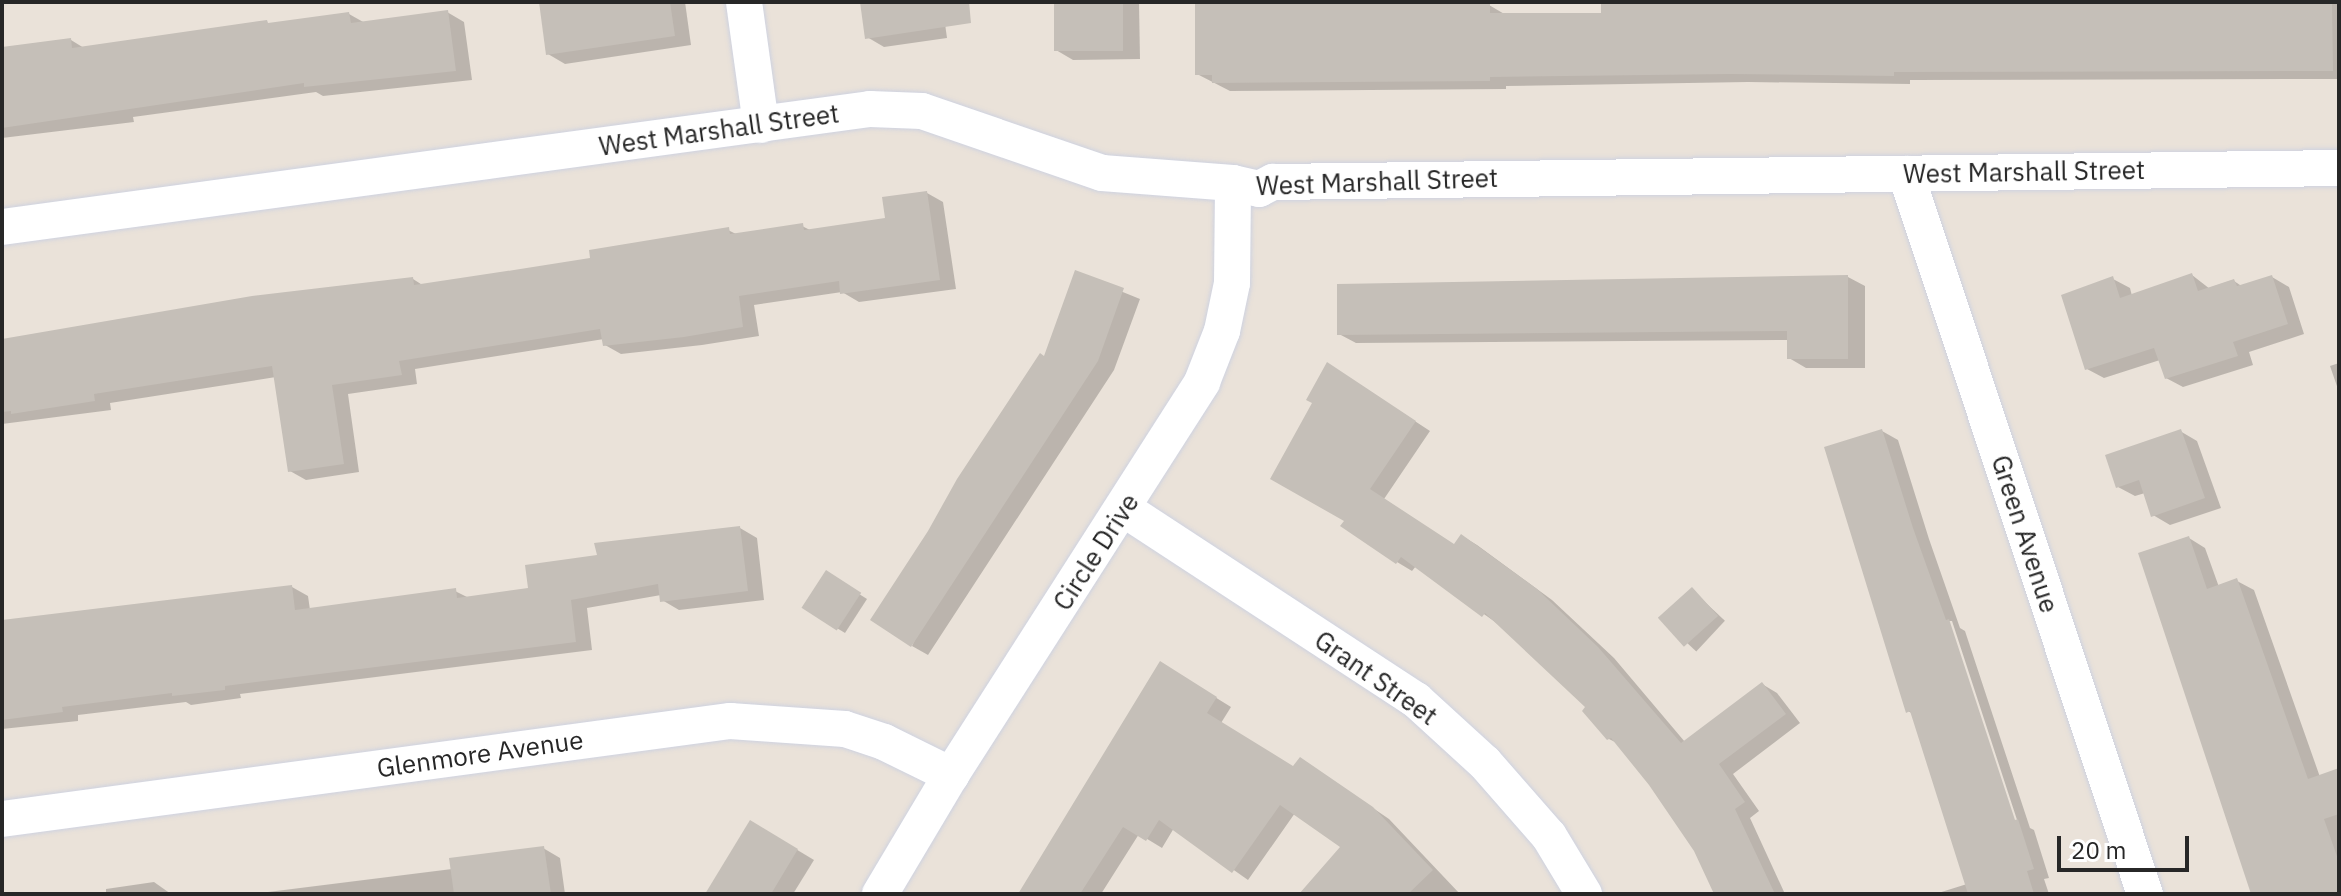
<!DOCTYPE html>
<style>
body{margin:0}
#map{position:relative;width:2341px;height:896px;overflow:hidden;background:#eae2d9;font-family:"IBM Plex Sans",sans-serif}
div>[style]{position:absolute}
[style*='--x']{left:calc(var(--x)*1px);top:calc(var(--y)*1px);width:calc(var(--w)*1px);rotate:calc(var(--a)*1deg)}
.shadow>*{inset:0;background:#0003;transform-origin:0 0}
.building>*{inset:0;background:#c5bfb8;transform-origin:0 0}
.roads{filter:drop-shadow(0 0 2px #ced2e0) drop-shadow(0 0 2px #ced2e0)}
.minor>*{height:36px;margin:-18px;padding:0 18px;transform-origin:18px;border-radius:18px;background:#fff}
span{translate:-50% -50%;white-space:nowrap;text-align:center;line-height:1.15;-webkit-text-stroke:8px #fff;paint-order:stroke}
.street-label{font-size:26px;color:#272727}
.frame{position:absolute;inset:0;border:4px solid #272727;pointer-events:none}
.scale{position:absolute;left:2057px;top:836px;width:132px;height:36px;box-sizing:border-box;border:4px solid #272727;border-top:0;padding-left:10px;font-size:24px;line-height:28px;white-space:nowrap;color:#272727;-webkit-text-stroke:6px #fff;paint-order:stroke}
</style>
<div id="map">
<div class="shadow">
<div style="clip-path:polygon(541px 2px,685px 2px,691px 45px,565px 64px,548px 54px)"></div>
<div style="clip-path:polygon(861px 2px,942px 2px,947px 38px,884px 47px,867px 37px)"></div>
<div style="clip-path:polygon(1056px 2px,1139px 3px,1140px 59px,1073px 60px,1056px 50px)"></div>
<div style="clip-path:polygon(1197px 2px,1416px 2px,1416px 5px,1489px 5px,1506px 15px,1603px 15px,1683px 2px,2339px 2px,2339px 79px,1910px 80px,1910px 84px,1748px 82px,1506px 86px,1506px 89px,1230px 91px,1197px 74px)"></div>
<div style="clip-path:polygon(447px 12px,464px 22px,472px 80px,323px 96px,316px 92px,133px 117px,134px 122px,2px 138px,2px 49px,71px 40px,84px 48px,349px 14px,365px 23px)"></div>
<div style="clip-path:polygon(927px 193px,943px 202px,956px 289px,859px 302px,842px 292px,754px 305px,759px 336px,702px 345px,621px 354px,605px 345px,604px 339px,415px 369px,417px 384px,348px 394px,359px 472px,306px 480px,290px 471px,276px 377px,110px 403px,111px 410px,2px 424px,2px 340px,252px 298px,413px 279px,424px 286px,592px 260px,728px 230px,738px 235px,802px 226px,812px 231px,887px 219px)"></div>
<div style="clip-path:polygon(1076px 273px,1140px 299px,1114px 370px,928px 655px,912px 646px,1045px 359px)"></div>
<div style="clip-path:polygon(2192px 275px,2210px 289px,2234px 281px,2243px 287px,2272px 277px,2289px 287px,2304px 334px,2249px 352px,2253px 365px,2183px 387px,2166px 378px,2160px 360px,2104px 378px,2087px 369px,2113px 279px,2130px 288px,2132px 296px)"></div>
<div style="clip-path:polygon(1848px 277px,1865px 286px,1865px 368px,1806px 368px,1789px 358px,1789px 340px,1356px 343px,1339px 334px)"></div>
<div style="clip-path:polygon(2339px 363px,2339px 392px,2330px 366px)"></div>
<div style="clip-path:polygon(1343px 374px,1430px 431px,1384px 499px,1455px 546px,1462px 536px,1477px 545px,1552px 600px,1614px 658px,1685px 742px,1762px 684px,1777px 693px,1800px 723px,1733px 774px,1759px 811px,1750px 818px,1785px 894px,1717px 894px,1696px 850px,1651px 783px,1619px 744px,1609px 739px,1588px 708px,1498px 624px,1416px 566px,1412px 571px,1397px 562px,1346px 520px)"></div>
<div style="clip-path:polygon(evenodd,1882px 431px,1898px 440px,1929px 539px,1960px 628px,1965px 631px,2030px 828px,2034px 830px,2049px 878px,2044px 879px,2049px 894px,1935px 894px,1967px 884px,1913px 714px,1908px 711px,1882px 431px,1948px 621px,1952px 621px,2020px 829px,2016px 830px,1948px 621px)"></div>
<div style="clip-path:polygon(2180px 431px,2197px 441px,2221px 508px,2170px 525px,2153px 515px,2145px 493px,2135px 496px,2118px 487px)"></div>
<div style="clip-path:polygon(740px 528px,757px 538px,764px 600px,679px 610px,662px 600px,661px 595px,587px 608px,592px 650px,240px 694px,241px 698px,191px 705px,186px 702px,78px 715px,78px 721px,2px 729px,2px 622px,292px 587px,308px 596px,310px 610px,455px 591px,469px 598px,530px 590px,599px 557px)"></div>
<div style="clip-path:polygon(2189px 538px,2205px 548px,2219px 587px,2237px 581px,2254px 590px,2320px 777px,2339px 771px,2339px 894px,2256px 894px)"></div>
<div style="clip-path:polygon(834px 578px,867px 599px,845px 633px,804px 608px)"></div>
<div style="left:1692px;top:590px;width:45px;height:42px;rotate:43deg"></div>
<div style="clip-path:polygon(1176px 673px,1231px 707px,1221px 723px,1294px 769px,1301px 759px,1389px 819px,1460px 894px,1362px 894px,1343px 847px,1295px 813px,1248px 880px,1174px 828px,1162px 848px,1139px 834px,1101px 894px,1019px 894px)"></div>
<div style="clip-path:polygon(751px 822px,814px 860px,793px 894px,707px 894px)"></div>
<div style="clip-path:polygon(543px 848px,560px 858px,565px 894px,251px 894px,452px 869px)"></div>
<div style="clip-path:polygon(154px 882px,171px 894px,106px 894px,106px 889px)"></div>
</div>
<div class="building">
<div style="clip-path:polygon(539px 2px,670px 2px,675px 36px,546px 55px)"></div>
<div style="clip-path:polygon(860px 2px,969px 2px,971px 23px,865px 39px)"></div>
<div style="left:1054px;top:2px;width:69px;height:49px"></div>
<div style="clip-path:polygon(1195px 2px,1490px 3px,1490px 13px,1601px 13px,1601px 3px,2332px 2px,2333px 71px,1894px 72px,1894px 76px,1730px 74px,1490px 77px,1490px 81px,1212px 83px,1212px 75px,1195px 75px)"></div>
<div style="clip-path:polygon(448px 10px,456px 71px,304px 87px,304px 83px,2px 128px,2px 47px,71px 38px,72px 48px,267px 20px,268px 23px,349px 12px,351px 23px)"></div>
<div style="clip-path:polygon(927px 191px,940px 280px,840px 294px,839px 281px,739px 296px,743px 327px,684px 337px,603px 346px,600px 329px,399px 361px,402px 375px,332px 385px,344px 464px,288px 472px,272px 366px,94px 394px,95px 401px,11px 414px,11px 411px,2px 412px,2px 339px,252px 296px,413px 277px,414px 285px,514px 270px,590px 258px,589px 250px,729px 227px,730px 234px,803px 223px,804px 230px,885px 218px,882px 197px)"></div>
<div style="clip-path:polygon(1075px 270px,1124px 288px,1098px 361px,911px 647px,870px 620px,928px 531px,957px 479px,1040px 353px,1044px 356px)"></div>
<div style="clip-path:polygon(2192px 273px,2198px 291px,2234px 279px,2237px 286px,2272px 275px,2288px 324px,2233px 342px,2238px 356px,2165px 379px,2154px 348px,2085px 370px,2061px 295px,2113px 276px,2120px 298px)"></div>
<div style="clip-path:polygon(1848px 275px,1848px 359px,1787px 359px,1787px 331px,1337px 335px,1337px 284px)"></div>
<div style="clip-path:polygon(1327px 362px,1416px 421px,1370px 489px,1454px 544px,1461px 534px,1537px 589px,1598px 647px,1681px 743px,1762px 682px,1786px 714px,1719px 764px,1745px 802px,1735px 809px,1775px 894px,1714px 894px,1694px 851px,1649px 785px,1611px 738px,1607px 740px,1582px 711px,1585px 707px,1485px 613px,1482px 617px,1401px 557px,1396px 564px,1340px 526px,1344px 521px,1270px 479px,1312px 403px,1306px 400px)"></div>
<div style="clip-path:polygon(1882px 429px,1913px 528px,1946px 620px,1949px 619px,2015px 820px,2018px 819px,2034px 869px,2027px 871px,2034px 894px,1968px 894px,1910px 711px,1906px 713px,1824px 447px)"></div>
<div style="clip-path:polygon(2181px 429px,2205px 498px,2151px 517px,2139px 480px,2116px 488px,2105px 455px)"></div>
<div style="clip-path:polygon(740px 526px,748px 591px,660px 602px,658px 584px,571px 600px,576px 642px,225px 686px,225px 690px,172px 696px,172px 693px,62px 707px,63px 712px,2px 720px,2px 620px,292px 585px,295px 610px,456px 588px,457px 598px,528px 588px,525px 565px,597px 555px,594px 543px)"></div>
<div style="clip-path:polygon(2189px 536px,2207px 589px,2237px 578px,2308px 779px,2339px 768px,2339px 814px,2324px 819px,2339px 862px,2339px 894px,2251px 894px,2138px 553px)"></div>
<div style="left:826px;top:570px;width:42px;height:45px;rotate:33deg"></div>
<div style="left:1692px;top:587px;width:39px;height:46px;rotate:48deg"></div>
<div style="clip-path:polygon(1160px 661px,1217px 697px,1207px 713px,1293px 766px,1300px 757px,1373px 807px,1433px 870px,1408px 894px,1299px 894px,1340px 847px,1280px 805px,1232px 873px,1159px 820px,1146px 841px,1123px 827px,1080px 894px,1018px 894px)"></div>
<div style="clip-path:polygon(750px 820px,798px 849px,771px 894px,705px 894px)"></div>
<div style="clip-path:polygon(544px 846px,551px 894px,454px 894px,449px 858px)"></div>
</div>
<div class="roads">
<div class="minor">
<div style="--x:744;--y:2;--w:124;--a:82.1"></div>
<div style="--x:1906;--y:174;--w:759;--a:71.64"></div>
<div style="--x:2;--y:227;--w:876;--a:-7.74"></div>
<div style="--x:870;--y:109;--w:52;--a:2.2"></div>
<div style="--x:922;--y:111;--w:190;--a:19"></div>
<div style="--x:1102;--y:173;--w:131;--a:4.4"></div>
<div style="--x:1233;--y:183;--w:27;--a:13"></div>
<div style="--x:1259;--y:189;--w:16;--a:-27"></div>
<div style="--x:1273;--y:182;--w:1066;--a:-0.75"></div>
<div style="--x:1124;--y:509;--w:349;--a:33.2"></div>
<div style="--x:1416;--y:700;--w:93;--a:42.4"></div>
<div style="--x:1485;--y:763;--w:97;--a:48.8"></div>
<div style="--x:1549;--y:836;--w:68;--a:58.9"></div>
<div style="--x:2;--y:819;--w:735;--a:-7.67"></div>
<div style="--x:730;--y:721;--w:115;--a:4"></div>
<div style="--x:845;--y:729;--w:41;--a:18.4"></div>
<div style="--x:884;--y:742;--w:75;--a:26.2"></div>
<div style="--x:880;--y:894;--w:139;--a:-59.2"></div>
<div style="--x:951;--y:775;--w:466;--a:-57.4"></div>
<div style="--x:1202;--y:382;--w:55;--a:-68.6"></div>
<div style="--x:1222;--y:331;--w:49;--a:-78.2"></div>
<div style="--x:1232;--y:283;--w:100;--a:-89.4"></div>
</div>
</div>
<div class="street-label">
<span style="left:719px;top:130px;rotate:-8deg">West Marshall Street</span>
<span style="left:2024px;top:172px;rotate:-1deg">West Marshall Street</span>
<span style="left:1377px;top:182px;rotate:-2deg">West Marshall Street</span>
<span style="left:2025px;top:534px;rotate:72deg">Green Avenue</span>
<span style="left:1096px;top:552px;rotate:-57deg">Circle Drive</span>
<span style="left:1376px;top:678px;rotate:35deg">Grant Street</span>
<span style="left:480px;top:754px;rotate:-8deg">Glenmore Avenue</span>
</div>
<div class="frame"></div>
<div class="scale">20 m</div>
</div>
